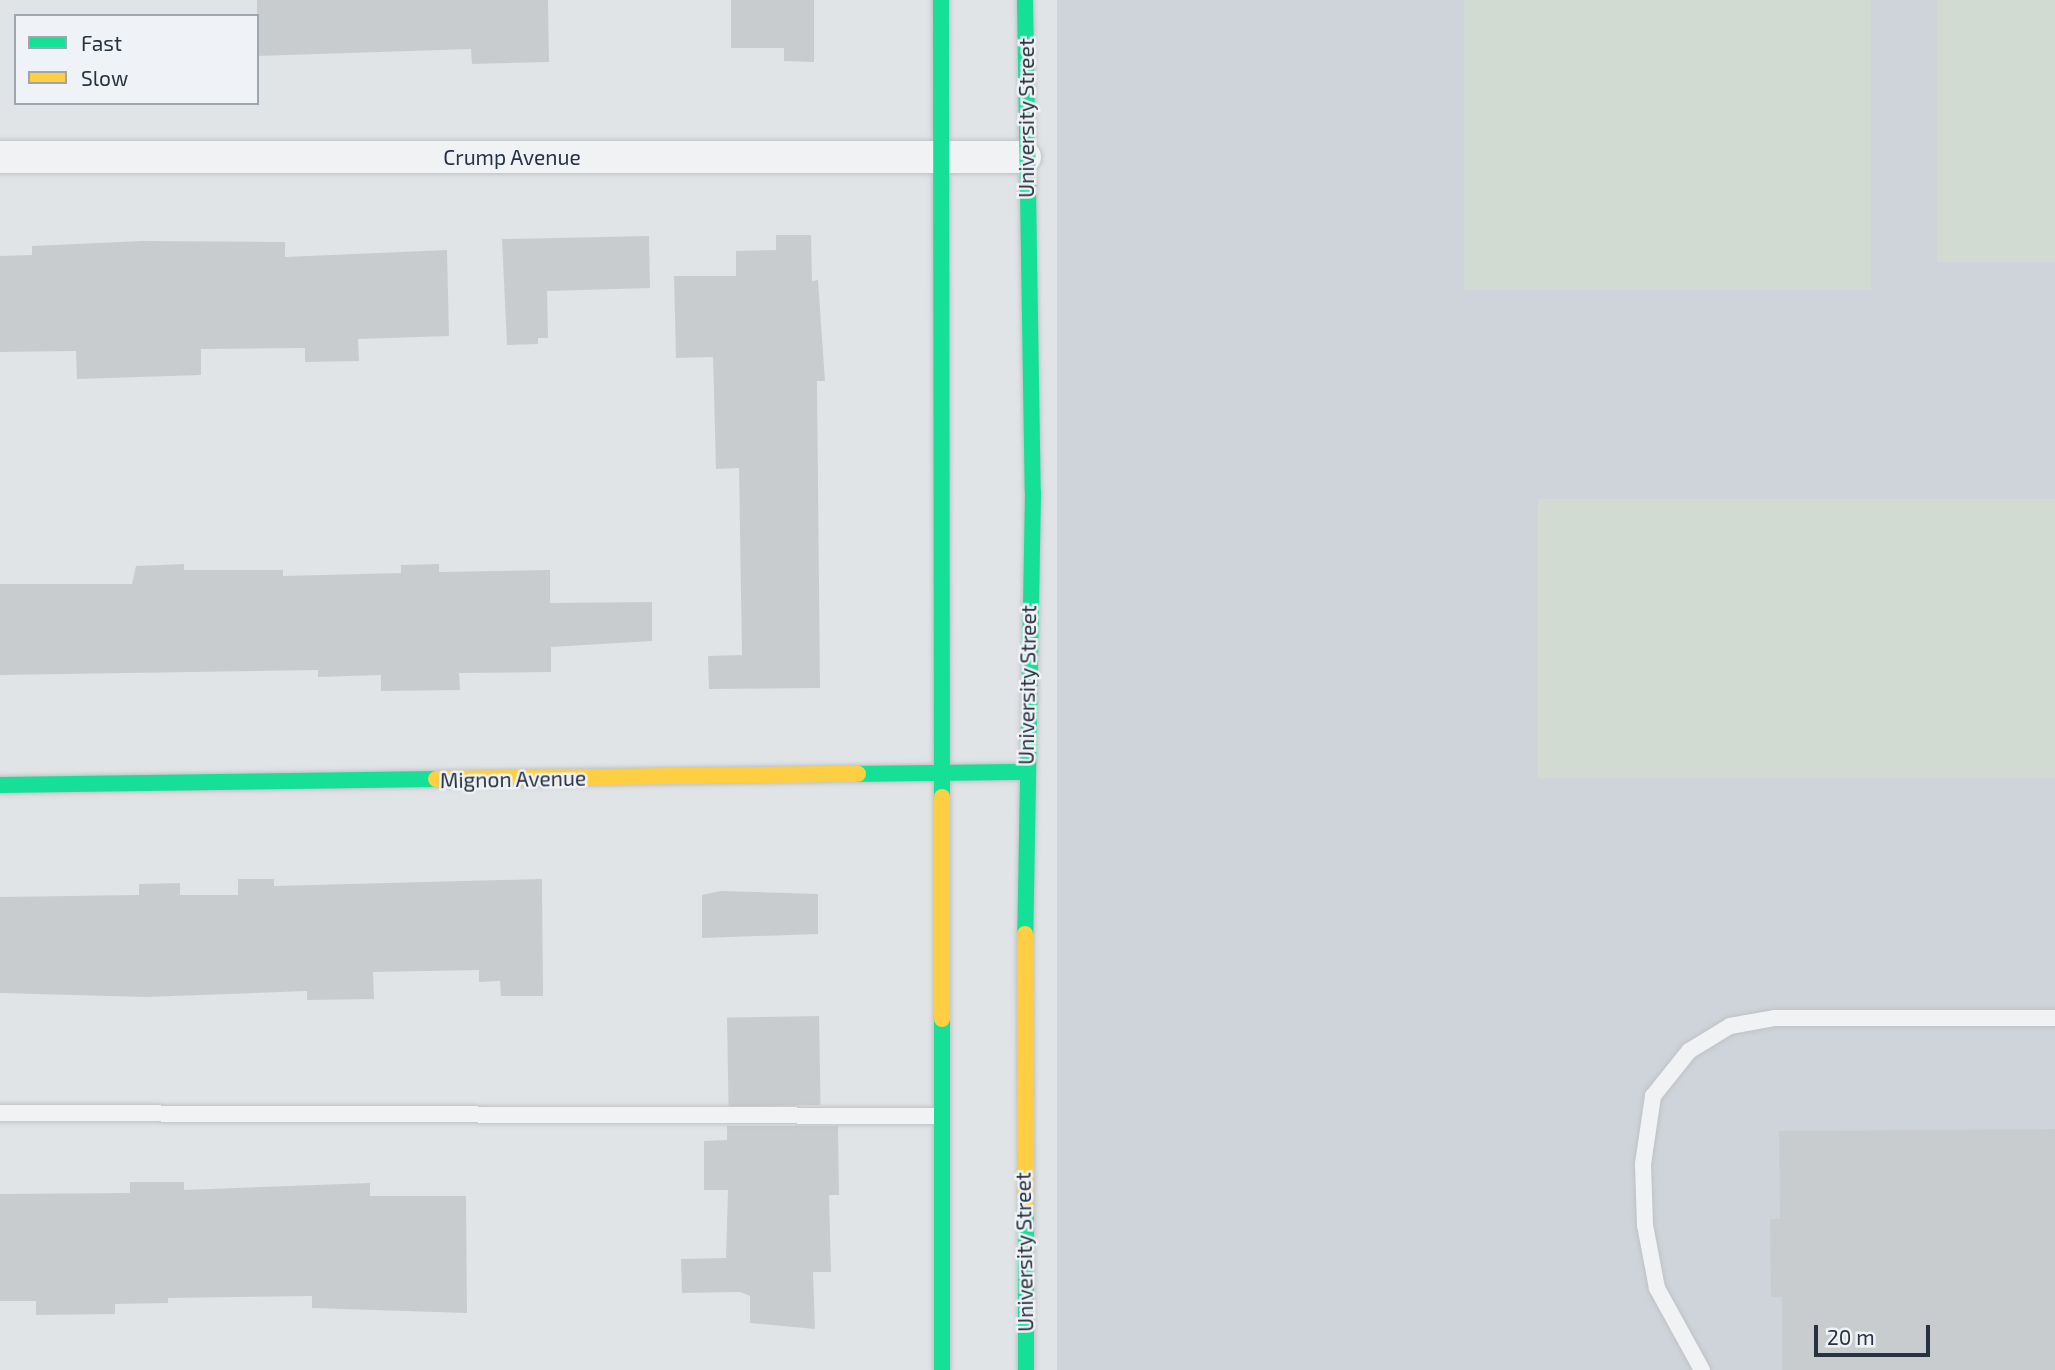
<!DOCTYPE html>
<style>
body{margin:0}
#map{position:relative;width:2055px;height:1370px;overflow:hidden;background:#e1e4e7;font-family:"Exo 2",sans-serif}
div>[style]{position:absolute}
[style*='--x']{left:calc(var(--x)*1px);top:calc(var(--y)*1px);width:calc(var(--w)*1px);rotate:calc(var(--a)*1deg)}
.built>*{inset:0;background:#cfd4da;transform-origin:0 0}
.green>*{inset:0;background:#d2dbd2;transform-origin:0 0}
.building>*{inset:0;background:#c9cccf;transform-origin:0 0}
.roads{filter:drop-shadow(0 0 2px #bfc2c5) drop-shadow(0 0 2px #bfc2c5)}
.lane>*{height:16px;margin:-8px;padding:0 8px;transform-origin:8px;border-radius:8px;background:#f1f2f3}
.street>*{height:32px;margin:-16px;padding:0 16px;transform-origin:16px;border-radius:16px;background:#f1f2f3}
.fast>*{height:16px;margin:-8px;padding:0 8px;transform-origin:8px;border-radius:8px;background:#16e098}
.slow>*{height:16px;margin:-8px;padding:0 8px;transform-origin:8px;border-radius:8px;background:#ffcf43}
span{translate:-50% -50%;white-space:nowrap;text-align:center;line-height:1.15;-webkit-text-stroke:5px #eff2f6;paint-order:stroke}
.street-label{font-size:21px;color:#283240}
.legend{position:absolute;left:14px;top:14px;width:245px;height:91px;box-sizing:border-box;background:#eff2f6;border:2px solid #9fa5ad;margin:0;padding:9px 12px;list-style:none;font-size:21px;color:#283240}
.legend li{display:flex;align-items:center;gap:14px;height:35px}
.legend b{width:35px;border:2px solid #9fa5ad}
.scale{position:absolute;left:1814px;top:1325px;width:116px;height:32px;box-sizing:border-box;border:4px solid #283240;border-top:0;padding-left:9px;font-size:21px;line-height:24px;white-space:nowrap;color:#283240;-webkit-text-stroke:5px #eff2f6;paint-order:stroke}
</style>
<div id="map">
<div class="built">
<div style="left:1057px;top:0;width:998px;height:1370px"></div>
</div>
<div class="green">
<div style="left:1464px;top:0;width:407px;height:290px"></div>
<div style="left:1937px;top:0;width:118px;height:262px"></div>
<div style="left:2055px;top:499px;width:279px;height:517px;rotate:90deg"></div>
</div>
<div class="building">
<div style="clip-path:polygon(257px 0,548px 0,549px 62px,472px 64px,471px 49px,257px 56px)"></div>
<div style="clip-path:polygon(731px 0,814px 0,814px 62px,784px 61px,784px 48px,731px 48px)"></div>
<div style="clip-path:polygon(776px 235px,811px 235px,812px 281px,818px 280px,825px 381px,817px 381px,820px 688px,709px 689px,708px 656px,742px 655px,739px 468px,716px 469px,713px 357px,676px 358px,674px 276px,736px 276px,736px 251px,776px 250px)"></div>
<div style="clip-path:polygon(649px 236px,650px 288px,547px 291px,548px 338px,538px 338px,538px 344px,507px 345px,502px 239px)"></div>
<div style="clip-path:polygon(142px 241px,285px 242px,285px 257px,447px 250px,449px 336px,358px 339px,359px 361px,305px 362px,305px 348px,201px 349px,201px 375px,77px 379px,76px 351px,0 352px,0 256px,32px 255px,32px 246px)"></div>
<div style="clip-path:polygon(184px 564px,184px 570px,283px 570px,283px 576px,401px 573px,401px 565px,439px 564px,439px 572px,550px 570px,550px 603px,652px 602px,652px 641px,551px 647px,551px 672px,459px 673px,460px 690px,381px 691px,381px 675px,318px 677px,318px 670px,0 675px,0 584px,132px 584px,136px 566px)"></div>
<div style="clip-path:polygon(238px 879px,274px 879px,274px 886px,542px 879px,543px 996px,501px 996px,500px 981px,479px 982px,479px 970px,373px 972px,374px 999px,307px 1000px,307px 991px,146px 997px,0 993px,0 897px,139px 895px,139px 884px,180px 883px,180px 895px,238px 895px)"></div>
<div style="clip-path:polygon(721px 891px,818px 894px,818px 934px,702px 938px,702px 895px)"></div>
<div style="left:819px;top:1016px;width:89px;height:92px;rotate:89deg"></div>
<div style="clip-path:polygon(727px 1126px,838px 1126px,839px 1195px,829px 1195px,831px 1272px,813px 1272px,815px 1329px,750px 1323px,750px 1296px,740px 1292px,682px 1293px,681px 1259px,726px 1258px,728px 1190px,704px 1190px,704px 1141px,727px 1140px)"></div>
<div style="clip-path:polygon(2055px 1129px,2055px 1370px,1782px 1370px,1782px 1297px,1771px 1297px,1770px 1219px,1780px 1219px,1779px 1131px)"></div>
<div style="clip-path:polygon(130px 1182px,184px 1182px,184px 1190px,370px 1183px,370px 1196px,466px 1196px,467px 1313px,312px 1308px,312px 1296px,168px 1298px,168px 1303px,115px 1304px,115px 1314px,36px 1315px,36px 1301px,0 1301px,0 1194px,130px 1193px)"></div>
</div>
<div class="roads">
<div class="lane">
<div style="--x:0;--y:1113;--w:939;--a:0.18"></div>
<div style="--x:1702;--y:1370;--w:94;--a:-118.8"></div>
<div style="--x:1657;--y:1288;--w:64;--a:-100.8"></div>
<div style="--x:1645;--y:1225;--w:61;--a:-91.9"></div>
<div style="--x:1643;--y:1164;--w:69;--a:-81.6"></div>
<div style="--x:1653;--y:1096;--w:58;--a:-51.3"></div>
<div style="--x:1689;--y:1051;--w:48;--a:-31.4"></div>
<div style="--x:1730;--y:1026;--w:46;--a:-10.1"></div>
<div style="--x:1775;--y:1018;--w:280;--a:0"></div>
</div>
<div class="street">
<div style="--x:0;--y:157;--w:1025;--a:0"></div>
</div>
<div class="fast">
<div style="--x:941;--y:0;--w:797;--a:89.93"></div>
<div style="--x:1025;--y:0;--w:492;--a:89.1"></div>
<div style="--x:1033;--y:492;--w:442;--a:91"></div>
<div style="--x:858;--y:774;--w:167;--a:-0.7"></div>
<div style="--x:0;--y:785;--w:436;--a:-0.8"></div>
<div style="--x:942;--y:1019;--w:351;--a:90"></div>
<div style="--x:1026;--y:1203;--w:167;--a:90"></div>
</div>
<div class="slow">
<div style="--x:436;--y:779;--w:422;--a:-0.7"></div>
<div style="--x:942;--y:797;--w:222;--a:90"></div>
<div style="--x:1025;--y:934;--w:269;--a:89.8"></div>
</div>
</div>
<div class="street-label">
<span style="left:1026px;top:118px;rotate:-90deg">University Street</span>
<span style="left:512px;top:157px">Crump Avenue</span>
<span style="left:1027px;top:685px;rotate:-89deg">University Street</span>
<span style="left:513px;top:779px;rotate:-1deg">Mignon Avenue</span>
<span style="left:1024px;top:1252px;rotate:-91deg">University Street</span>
</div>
<ul class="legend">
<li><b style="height:9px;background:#16e098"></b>Fast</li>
<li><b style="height:9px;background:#ffcf43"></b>Slow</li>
</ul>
<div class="scale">20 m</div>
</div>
